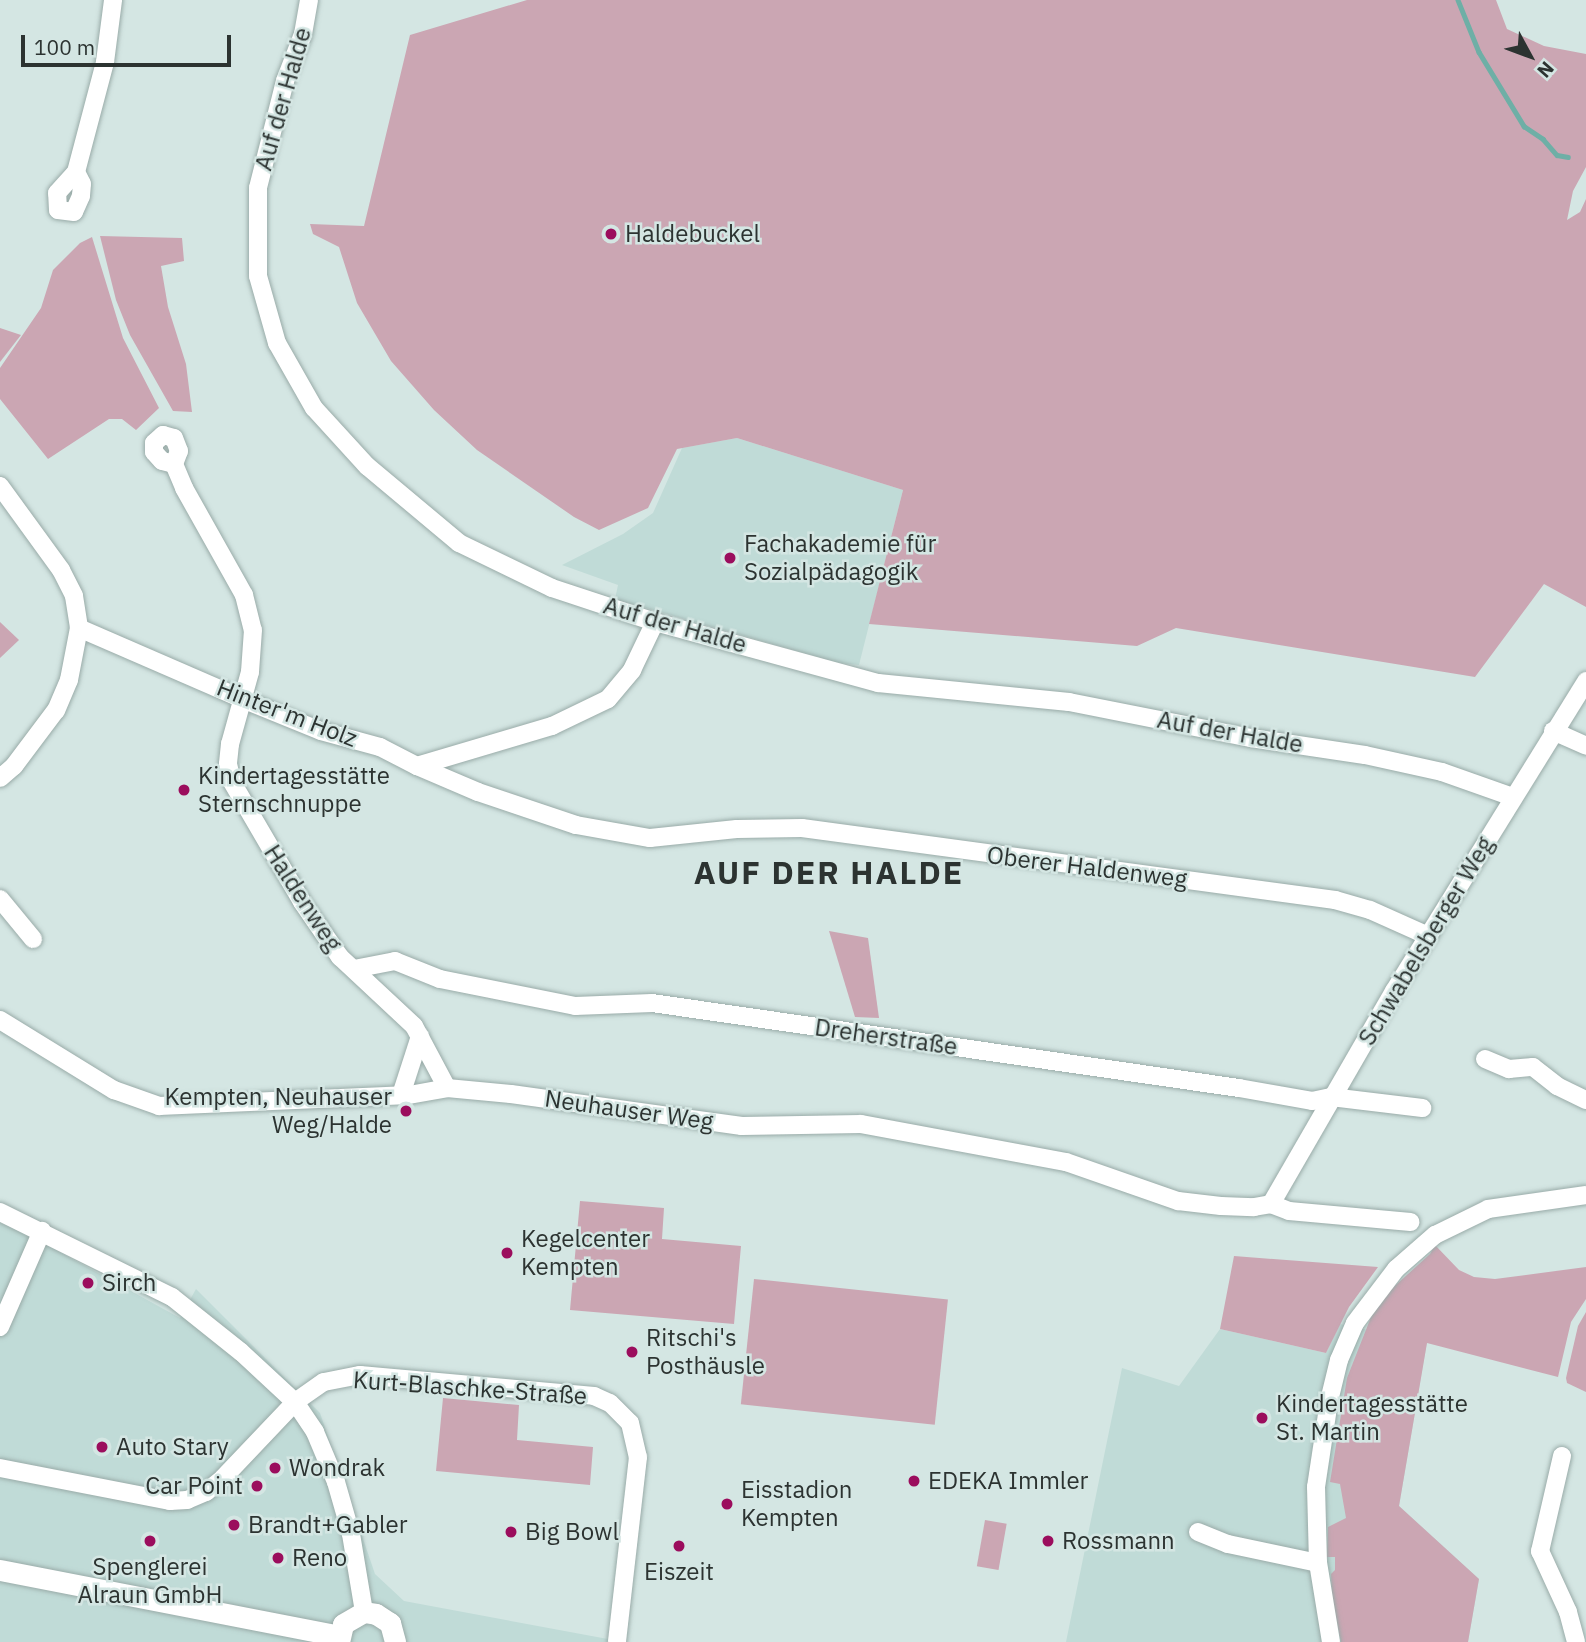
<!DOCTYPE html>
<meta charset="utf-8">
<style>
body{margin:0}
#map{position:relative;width:1586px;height:1642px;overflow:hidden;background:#d4e6e3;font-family:"IBM Plex Sans",sans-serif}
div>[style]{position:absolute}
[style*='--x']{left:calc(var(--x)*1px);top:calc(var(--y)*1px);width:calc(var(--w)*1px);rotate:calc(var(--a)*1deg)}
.built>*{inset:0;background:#c0dbd7}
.green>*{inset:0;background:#cba6b3;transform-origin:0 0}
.stream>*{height:4.5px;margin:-2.25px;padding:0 2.25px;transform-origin:2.25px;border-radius:2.25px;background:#6eafa6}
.roads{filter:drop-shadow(0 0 2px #99aba8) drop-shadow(0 0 2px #99aba8)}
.minor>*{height:18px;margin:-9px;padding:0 9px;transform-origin:9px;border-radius:9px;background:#fff}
.major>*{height:21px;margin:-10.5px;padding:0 10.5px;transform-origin:10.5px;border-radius:10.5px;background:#fff}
.dots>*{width:19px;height:19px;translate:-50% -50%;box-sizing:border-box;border:4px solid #d4e6e3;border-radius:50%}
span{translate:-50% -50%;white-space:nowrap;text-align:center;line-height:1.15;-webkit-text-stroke:5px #d4e6e3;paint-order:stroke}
.street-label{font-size:24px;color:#2c3331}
.poi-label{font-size:24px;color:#2c3331}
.left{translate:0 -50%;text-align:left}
.right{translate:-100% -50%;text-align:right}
.district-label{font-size:32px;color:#2c3331;font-weight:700;letter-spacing:2px}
.north{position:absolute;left:1495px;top:21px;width:70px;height:70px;-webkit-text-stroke:5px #d4e6e3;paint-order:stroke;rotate:131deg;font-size:19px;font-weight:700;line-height:28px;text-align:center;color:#2c3331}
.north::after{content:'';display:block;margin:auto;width:24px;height:32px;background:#2c3331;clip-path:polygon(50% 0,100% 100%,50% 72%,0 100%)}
.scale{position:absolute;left:21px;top:35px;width:210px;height:32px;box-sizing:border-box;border:4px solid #2c3331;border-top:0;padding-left:9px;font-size:21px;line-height:24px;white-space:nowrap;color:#2c3331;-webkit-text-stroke:5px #d4e6e3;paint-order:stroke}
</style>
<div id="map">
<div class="built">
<div style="clip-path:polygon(737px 438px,903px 490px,859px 665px,839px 663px,615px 599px,618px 585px,562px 565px,623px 534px,653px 513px,682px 448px)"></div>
<div style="clip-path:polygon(0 1223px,23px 1232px,180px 1318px,196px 1289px,320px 1413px,375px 1574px,404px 1601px,624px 1642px,0 1642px)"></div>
<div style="clip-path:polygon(1340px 1324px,1427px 1342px,1399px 1506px,1479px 1579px,1468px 1642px,1066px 1642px,1122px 1368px,1179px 1386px,1220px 1329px,1326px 1353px)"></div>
</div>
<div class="green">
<div style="clip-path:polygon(527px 0,1496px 0,1507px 29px,1544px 46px,1586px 54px,1586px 167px,1573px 191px,1567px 220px,1580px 212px,1586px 199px,1586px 607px,1544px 584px,1475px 677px,1176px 628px,1137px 646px,869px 624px,903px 490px,737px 438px,677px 449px,648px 508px,599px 530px,574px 517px,477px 450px,434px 410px,391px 361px,357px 303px,339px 247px,313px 234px,310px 224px,364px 226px,410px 35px)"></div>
<div style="clip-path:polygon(100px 236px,182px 238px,184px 261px,161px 266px,168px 307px,186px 364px,192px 412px,173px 411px,130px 335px,116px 300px)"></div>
<div style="clip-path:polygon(92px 237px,123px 338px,159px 408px,136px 430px,122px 419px,109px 419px,48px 459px,0 399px,0 368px,41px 308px,53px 270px,80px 243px)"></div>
<div style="clip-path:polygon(0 328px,21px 335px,0 362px)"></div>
<div style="clip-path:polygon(0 622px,19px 640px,0 658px)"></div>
<div style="clip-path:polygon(829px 931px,868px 938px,879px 1018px,855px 1017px)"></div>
<div style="clip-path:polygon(580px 1201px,664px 1208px,662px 1239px,741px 1246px,734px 1324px,570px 1310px)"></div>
<div style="clip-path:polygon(1435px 1245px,1459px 1270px,1474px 1277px,1495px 1279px,1586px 1267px,1586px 1299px,1571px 1322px,1558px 1377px,1427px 1343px,1399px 1506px,1479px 1579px,1468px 1642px,1341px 1642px,1332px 1598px,1331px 1574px,1335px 1570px,1335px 1557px,1327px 1557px,1328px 1527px,1346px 1518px,1340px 1484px,1330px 1482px,1347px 1378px,1371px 1317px,1386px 1294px,1430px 1254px)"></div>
<div style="clip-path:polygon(1234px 1256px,1378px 1267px,1349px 1307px,1326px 1353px,1220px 1329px)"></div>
<div style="left:754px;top:1279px;width:195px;height:126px;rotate:6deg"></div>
<div style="clip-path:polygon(1586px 1312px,1586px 1392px,1567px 1383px,1566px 1378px,1578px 1326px)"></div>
<div style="clip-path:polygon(443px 1398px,519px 1405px,517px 1440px,593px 1447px,590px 1485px,436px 1471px)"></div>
<div style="left:985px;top:1520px;width:22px;height:47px;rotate:10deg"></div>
</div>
<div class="stream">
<div style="--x:1458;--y:0;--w:56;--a:68"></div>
<div style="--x:1479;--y:52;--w:87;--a:58.7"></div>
<div style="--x:1524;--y:126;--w:23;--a:34"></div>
<div style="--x:1543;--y:139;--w:21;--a:49"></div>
<div style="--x:1557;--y:155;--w:11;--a:10"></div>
</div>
<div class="roads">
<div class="minor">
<div style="--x:309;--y:0;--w:35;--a:100"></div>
<div style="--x:303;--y:34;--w:50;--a:111"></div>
<div style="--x:285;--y:81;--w:110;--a:104.2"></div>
<div style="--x:258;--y:188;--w:88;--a:90"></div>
<div style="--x:258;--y:276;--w:70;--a:74.2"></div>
<div style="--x:277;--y:343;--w:75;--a:60.4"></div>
<div style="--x:314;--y:408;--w:79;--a:47.6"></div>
<div style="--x:367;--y:466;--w:120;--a:39.9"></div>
<div style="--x:459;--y:543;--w:103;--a:25.8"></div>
<div style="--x:552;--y:588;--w:108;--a:18.3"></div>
<div style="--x:655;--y:622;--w:231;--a:15.3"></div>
<div style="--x:878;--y:683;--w:192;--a:5.7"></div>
<div style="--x:1069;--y:702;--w:186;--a:11.2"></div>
<div style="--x:1251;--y:738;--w:115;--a:8.5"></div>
<div style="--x:1365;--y:755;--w:79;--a:12.4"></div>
<div style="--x:1442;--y:772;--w:75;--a:19.4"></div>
<div style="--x:76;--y:172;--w:13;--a:63"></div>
<div style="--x:82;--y:184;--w:12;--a:95"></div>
<div style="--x:81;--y:196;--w:17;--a:114"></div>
<div style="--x:74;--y:212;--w:16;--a:-173"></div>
<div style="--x:58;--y:210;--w:17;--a:-93"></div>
<div style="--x:57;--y:193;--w:28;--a:-48"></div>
<div style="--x:76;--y:172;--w:114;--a:-75.2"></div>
<div style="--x:105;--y:62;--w:63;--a:-82.6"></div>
<div style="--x:174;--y:464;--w:12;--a:-166"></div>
<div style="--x:162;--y:461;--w:12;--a:-132"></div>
<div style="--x:154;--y:452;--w:9;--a:-90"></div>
<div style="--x:154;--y:443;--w:12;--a:-42"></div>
<div style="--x:163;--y:435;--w:11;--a:15"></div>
<div style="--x:174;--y:438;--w:14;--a:69"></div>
<div style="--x:179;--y:451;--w:14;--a:111"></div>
<div style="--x:174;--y:464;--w:26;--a:67"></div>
<div style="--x:184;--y:488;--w:123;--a:60.7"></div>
<div style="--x:244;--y:595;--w:36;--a:76"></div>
<div style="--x:253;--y:630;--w:42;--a:94.1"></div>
<div style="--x:250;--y:672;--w:75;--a:105.5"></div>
<div style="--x:230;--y:744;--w:20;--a:96"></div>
<div style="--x:228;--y:764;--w:18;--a:77"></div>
<div style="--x:232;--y:782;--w:139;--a:59.7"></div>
<div style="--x:302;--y:902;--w:67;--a:55.4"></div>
<div style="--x:340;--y:957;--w:101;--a:43"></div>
<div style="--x:414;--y:1026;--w:70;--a:62"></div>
<div style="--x:0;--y:486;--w:104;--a:54"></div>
<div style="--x:61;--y:570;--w:29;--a:63"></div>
<div style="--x:74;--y:596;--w:32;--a:81"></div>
<div style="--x:79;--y:628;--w:53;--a:100.9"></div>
<div style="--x:69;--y:680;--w:33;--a:113"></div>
<div style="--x:56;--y:710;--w:70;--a:126.9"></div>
<div style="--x:14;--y:766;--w:18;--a:139"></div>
<div style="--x:79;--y:628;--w:178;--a:23.5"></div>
<div style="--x:242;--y:699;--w:85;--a:22.1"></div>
<div style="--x:321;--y:731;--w:61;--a:15.2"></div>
<div style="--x:380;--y:747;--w:42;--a:27.2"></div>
<div style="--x:417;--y:766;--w:141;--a:-16.5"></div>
<div style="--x:552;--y:726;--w:62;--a:-25.7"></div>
<div style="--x:608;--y:699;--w:38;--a:-50"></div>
<div style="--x:632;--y:670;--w:53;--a:-64.4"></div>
<div style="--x:1553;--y:731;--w:36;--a:24"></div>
<div style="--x:417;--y:766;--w:66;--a:23.1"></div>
<div style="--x:478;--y:792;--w:103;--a:18.6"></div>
<div style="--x:576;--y:825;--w:75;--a:10"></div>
<div style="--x:650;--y:838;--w:87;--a:-5.9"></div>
<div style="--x:737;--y:829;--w:65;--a:-0.9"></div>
<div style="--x:802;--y:828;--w:538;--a:7.69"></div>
<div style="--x:1335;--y:900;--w:36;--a:16"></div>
<div style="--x:1370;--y:910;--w:64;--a:24.1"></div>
<div style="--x:0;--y:899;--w:52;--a:50.5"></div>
<div style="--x:354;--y:969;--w:42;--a:-11"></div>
<div style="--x:395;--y:961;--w:48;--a:21.8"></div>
<div style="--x:440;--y:979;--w:138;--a:11.3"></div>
<div style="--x:575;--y:1006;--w:77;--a:-2.2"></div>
<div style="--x:652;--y:1003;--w:593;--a:8.24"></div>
<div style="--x:1239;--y:1088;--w:74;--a:10.1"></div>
<div style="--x:1312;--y:1101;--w:19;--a:-12"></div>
<div style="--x:1331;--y:1097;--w:92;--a:6.9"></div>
<div style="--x:0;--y:1020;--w:134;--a:31.6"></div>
<div style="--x:114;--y:1090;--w:48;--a:19.6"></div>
<div style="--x:159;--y:1106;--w:250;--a:-2.5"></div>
<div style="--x:409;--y:1095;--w:39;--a:-10"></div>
<div style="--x:447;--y:1088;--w:64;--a:5.4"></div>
<div style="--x:511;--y:1094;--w:233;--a:7.9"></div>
<div style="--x:742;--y:1126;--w:119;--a:-1"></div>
<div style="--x:861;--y:1124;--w:208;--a:10.5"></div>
<div style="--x:1066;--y:1162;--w:119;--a:19.2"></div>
<div style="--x:1178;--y:1201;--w:43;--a:6.6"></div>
<div style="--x:1221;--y:1206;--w:33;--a:2"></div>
<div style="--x:1254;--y:1207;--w:17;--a:-10"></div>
<div style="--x:1271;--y:1204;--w:19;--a:21"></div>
<div style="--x:1289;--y:1211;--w:122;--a:5.2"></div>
<div style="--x:1485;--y:1059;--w:26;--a:23"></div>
<div style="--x:1509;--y:1069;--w:24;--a:-5"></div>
<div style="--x:1533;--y:1067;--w:31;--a:38"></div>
<div style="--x:1557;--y:1086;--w:32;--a:26"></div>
<div style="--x:401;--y:1095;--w:62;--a:-72.1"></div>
<div style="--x:1271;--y:1204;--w:246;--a:-60"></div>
<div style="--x:1394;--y:991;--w:365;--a:-58.2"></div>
<div style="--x:0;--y:1212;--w:192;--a:26.3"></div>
<div style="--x:172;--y:1297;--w:88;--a:38.6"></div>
<div style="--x:241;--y:1352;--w:74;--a:42.8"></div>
<div style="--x:295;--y:1402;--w:36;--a:56"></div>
<div style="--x:315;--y:1432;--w:54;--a:67.2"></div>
<div style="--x:336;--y:1482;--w:54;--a:73.9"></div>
<div style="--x:351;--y:1534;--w:79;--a:80.5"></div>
<div style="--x:0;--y:1327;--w:105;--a:-66.4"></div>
<div style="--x:1562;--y:1456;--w:98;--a:103"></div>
<div style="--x:1540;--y:1551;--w:67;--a:65.3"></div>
<div style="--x:1568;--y:1612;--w:31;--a:75"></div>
<div style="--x:0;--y:1468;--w:173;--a:11"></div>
<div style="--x:170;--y:1501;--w:17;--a:-3"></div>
<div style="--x:187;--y:1500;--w:21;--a:-23"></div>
<div style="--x:206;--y:1492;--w:22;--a:-39"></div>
<div style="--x:223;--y:1478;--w:105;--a:-46.5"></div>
<div style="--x:295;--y:1402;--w:35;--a:-35"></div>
<div style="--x:324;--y:1382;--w:37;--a:-11"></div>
<div style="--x:360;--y:1375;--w:235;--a:5.1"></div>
<div style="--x:594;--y:1396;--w:17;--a:24"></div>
<div style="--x:610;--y:1403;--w:28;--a:45"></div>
<div style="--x:630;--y:1423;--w:35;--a:77"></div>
<div style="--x:638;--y:1457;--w:186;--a:96.5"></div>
<div style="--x:1198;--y:1532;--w:32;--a:22"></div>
<div style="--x:1228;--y:1544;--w:92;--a:11.9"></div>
<div style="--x:1331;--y:1642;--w:80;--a:-99.3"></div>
<div style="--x:1318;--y:1563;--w:76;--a:-91.5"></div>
<div style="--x:1316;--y:1487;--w:87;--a:-81.4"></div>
<div style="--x:1329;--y:1401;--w:42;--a:-76.3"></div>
<div style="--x:1339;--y:1360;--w:40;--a:-66.6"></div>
<div style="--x:1355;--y:1323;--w:68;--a:-52.8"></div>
<div style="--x:1396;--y:1269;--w:52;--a:-41.1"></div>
<div style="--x:1435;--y:1235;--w:59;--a:-26.1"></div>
<div style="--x:1488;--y:1209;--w:99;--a:-8.1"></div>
</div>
<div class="major">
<div style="--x:0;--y:1570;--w:344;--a:11"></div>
<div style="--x:339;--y:1642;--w:18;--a:-77"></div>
<div style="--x:343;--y:1624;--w:24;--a:-30"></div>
<div style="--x:364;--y:1612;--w:12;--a:9"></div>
<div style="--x:376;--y:1614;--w:17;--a:33"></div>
<div style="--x:390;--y:1623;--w:20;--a:75"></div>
</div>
</div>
<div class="dots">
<div style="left:611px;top:234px;background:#9b0d5d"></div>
<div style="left:730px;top:558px;background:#9b0d5d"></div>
<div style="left:184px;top:790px;background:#9b0d5d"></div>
<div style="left:406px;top:1111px;background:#9b0d5d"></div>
<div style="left:507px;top:1253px;background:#9b0d5d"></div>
<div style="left:88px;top:1283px;background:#9b0d5d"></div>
<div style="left:632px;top:1352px;background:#9b0d5d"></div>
<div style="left:1262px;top:1418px;background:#9b0d5d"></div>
<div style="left:102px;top:1447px;background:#9b0d5d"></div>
<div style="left:275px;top:1468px;background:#9b0d5d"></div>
<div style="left:914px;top:1481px;background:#9b0d5d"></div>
<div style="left:257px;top:1486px;background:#9b0d5d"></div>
<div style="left:727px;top:1504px;background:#9b0d5d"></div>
<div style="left:234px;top:1525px;background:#9b0d5d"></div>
<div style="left:511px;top:1532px;background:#9b0d5d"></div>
<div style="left:150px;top:1541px;background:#9b0d5d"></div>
<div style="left:1048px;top:1541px;background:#9b0d5d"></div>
<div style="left:679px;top:1546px;background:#9b0d5d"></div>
<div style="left:278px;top:1558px;background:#9b0d5d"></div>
</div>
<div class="street-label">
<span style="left:283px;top:99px;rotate:-74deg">Auf der Halde</span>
<span style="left:675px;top:625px;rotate:16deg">Auf der Halde</span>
<span style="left:287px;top:713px;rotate:21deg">Hinter'm Holz</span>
<span style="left:1230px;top:732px;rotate:10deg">Auf der Halde</span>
<span style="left:1087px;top:867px;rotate:7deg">Oberer Haldenweg</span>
<span style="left:303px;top:898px;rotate:57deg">Haldenweg</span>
<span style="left:1426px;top:941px;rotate:-59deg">Schwabelsberger Weg</span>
<span style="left:886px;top:1037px;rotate:8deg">Dreherstraße</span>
<span style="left:629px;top:1110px;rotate:8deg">Neuhauser Weg</span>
<span style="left:470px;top:1388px;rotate:4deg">Kurt-Blaschke-Straße</span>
</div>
<div class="poi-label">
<span class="left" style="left:625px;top:234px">Haldebuckel</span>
<span class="left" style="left:744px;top:558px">Fachakademie für<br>Sozialpädagogik</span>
<span class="left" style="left:198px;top:790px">Kindertagesstätte<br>Sternschnuppe</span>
<span class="right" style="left:392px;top:1111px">Kempten, Neuhauser<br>Weg/Halde</span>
<span class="left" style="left:521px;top:1253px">Kegelcenter<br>Kempten</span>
<span class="left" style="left:102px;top:1283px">Sirch</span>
<span class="left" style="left:646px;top:1352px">Ritschi's<br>Posthäusle</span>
<span class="left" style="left:1276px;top:1418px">Kindertagesstätte<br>St. Martin</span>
<span class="left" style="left:116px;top:1447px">Auto Stary</span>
<span class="left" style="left:289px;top:1468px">Wondrak</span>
<span class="left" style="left:928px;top:1481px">EDEKA Immler</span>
<span class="right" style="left:243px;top:1486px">Car Point</span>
<span class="left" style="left:741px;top:1504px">Eisstadion<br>Kempten</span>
<span class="left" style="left:248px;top:1525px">Brandt+Gabler</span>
<span class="left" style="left:525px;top:1532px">Big Bowl</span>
<span class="left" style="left:1062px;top:1541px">Rossmann</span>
<span class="left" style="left:292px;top:1558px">Reno</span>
<span style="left:150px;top:1581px">Spenglerei<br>Alraun GmbH</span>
<span style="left:679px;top:1572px">Eiszeit</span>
</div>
<div class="district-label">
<span style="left:829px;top:872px">AUF DER HALDE</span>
</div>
<div class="north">N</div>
<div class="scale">100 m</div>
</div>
